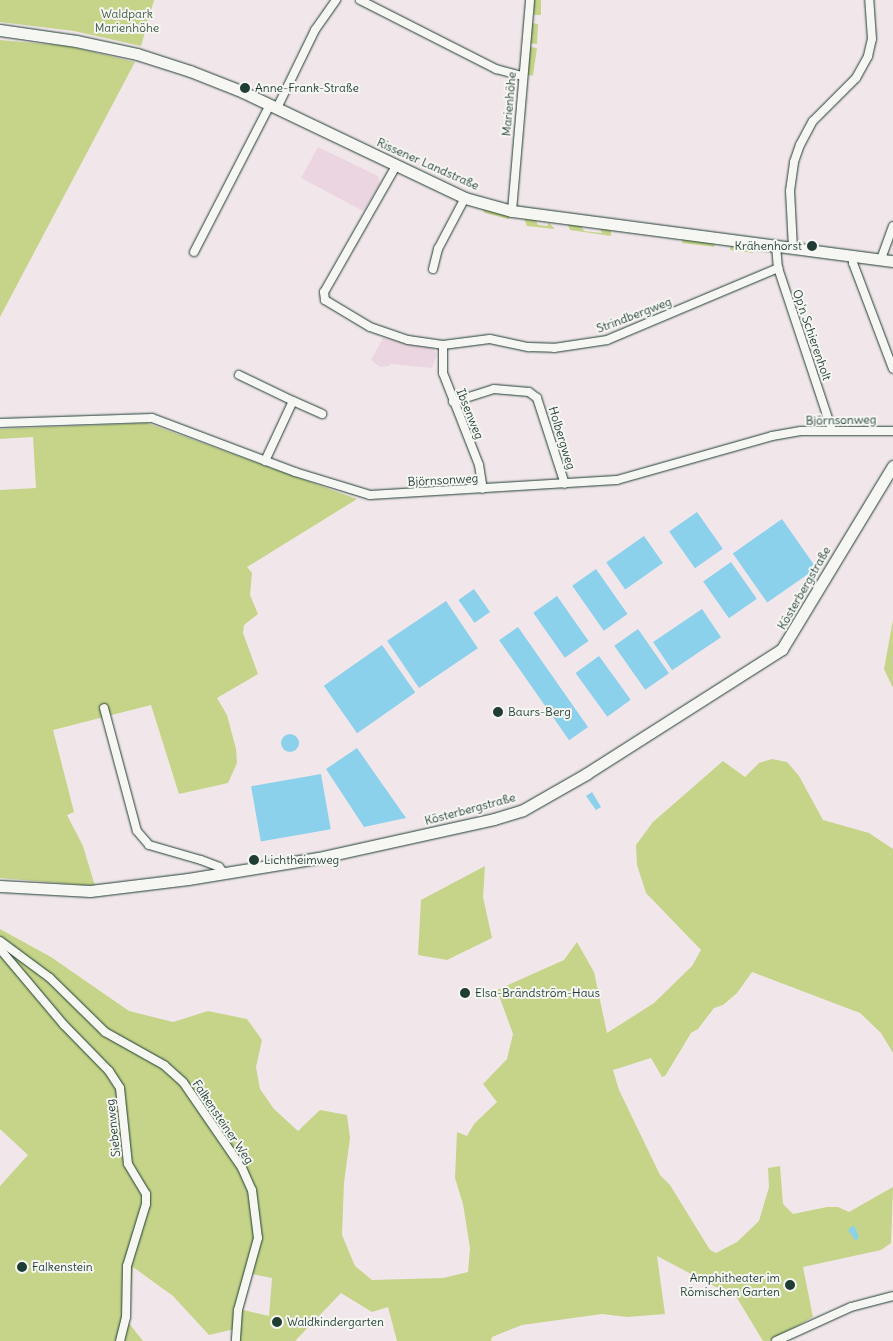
<!DOCTYPE html>
<meta charset="utf-8">
<style>
body{margin:0}
#map{position:relative;width:893px;height:1341px;overflow:hidden;background:#f1e7ea;font-family:Delius,sans-serif}
div>[style]{position:absolute}
[style*='--x']{left:calc(var(--x)*1px);top:calc(var(--y)*1px);width:calc(var(--w)*1px);rotate:calc(var(--a)*1deg)}
.built>*{inset:0;background:#ebd5e0}
.green>*{inset:0;background:#c5d488;transform-origin:0 0}
.water>*{inset:0;background:#8bd1ec;transform-origin:0 0}
.round{border-radius:50%}
.roads{filter:drop-shadow(0 0 1px #1f3d34) drop-shadow(0 0 1px #1f3d34)}
.street>*{height:8px;margin:-4px;padding:0 4px;transform-origin:4px;border-radius:4px;background:#f6f6f2}
.secondary>*{height:11px;margin:-5.5px;padding:0 5.5px;transform-origin:5.5px;border-radius:5.5px;background:#f6f6f2}
.dots>*{width:14px;height:14px;translate:-50% -50%;box-sizing:border-box;border:2px solid #f6f6f2;border-radius:50%}
span{translate:-50% -50%;white-space:nowrap;text-align:center;line-height:1.15;-webkit-text-stroke:4px #f6f6f2;paint-order:stroke}
.park-label{font-size:12px;color:#405b45}
.poi-label{font-size:12px;color:#1f3d34}
.left{translate:0 -50%;text-align:left}
.right{translate:-100% -50%;text-align:right}
.street-label{font-size:12px;color:#1f3d34}
</style>
<div id="map">
<div class="built">
<div style="clip-path:polygon(318px 147px,378px 176px,380px 184px,363px 211px,301px 178px)"></div>
<div style="clip-path:polygon(383px 338px,432px 348px,437px 354px,432px 368px,390px 364px,390px 366px,380px 367px,371px 360px)"></div>
</div>
<div class="green">
<div style="clip-path:polygon(0 0,154px 0,141px 46px,74px 31px,0 22px)"></div>
<div style="left:534px;top:0;width:7px;height:15px"></div>
<div style="clip-path:polygon(532px 23px,538px 24px,537px 44px,530px 43px)"></div>
<div style="clip-path:polygon(0 40px,67px 46px,135px 62px,0 317px)"></div>
<div style="left:530px;top:47px;width:7px;height:28px;rotate:8deg"></div>
<div style="clip-path:polygon(481px 208px,515px 216px,508px 219px,485px 213px)"></div>
<div style="clip-path:polygon(524px 218px,534px 218px,538px 225px,548px 226px,548px 222px,555px 229px,527px 226px)"></div>
<div style="clip-path:polygon(567px 222px,580px 224px,584px 231px,602px 233px,599px 226px,611px 228px,611px 236px,570px 230px)"></div>
<div style="left:683px;top:238px;width:32px;height:5px;rotate:7deg"></div>
<div style="clip-path:polygon(731px 244px,756px 247px,756px 249px,753px 253px,730px 250px)"></div>
<div style="clip-path:polygon(147px 423px,357px 499px,247px 567px,252px 573px,250px 595px,258px 614px,244px 625px,243px 633px,258px 674px,217px 698px,227px 715px,236px 749px,237px 763px,228px 783px,179px 794px,151px 705px,53px 730px,74px 812px,67px 815px,83px 846px,95px 886px,0 878px,0 490px,36px 488px,33px 437px,0 439px,0 429px)"></div>
<div style="clip-path:polygon(893px 620px,893px 688px,884px 669px)"></div>
<div style="clip-path:polygon(evenodd,772px 759px,787px 762px,799px 776px,823px 820px,869px 833px,893px 849px,893px 1053px,881px 1033px,860px 1013px,752px 972px,737px 993px,723px 1005px,714px 1008px,698px 1029px,691px 1033px,665px 1076px,662px 1077px,651px 1058px,613px 1070px,619px 1090px,660px 1175px,670px 1185px,710px 1250px,716px 1253px,737px 1242px,759px 1221px,769px 1187px,768px 1168px,780px 1166px,783px 1204px,793px 1214px,827px 1207px,838px 1207px,849px 1212px,893px 1187px,891px 1243px,881px 1250px,803px 1267px,813px 1317px,770px 1341px,763px 1341px,737px 1298px,657px 1256px,665px 1314px,627px 1317px,602px 1314px,522px 1325px,492px 1337px,491px 1341px,397px 1341px,388px 1307px,372px 1312px,341px 1293px,295px 1341px,240px 1341px,239px 1328px,209px 1335px,173px 1296px,133px 1267px,128px 1322px,143px 1341px,0 1341px,0 1186px,28px 1155px,0 1129px,0 929px,51px 957px,129px 1011px,173px 1022px,208px 1011px,247px 1019px,262px 1040px,256px 1067px,260px 1089px,274px 1109px,298px 1131px,320px 1110px,347px 1115px,350px 1138px,344px 1183px,342px 1235px,355px 1266px,372px 1280px,443px 1278px,468px 1272px,470px 1248px,463px 1204px,455px 1178px,457px 1132px,467px 1136px,474px 1124px,497px 1102px,483px 1084px,507px 1059px,513px 1034px,497px 990px,564px 960px,577px 942px,594px 972px,607px 1033px,654px 1003px,692px 966px,701px 950px,646px 893px,637px 865px,636px 845px,653px 822px,723px 761px,745px 777px,759px 763px,772px 759px,252px 1274px,272px 1278px,269px 1316px,243px 1310px,252px 1274px)"></div>
<div style="clip-path:polygon(485px 866px,483px 897px,492px 938px,447px 960px,418px 955px,421px 900px)"></div>
</div>
<div class="water">
<div style="left:697px;top:512px;width:45px;height:34px;rotate:55deg"></div>
<div style="left:782px;top:519px;width:60px;height:60px;rotate:55deg"></div>
<div style="left:644px;top:536px;width:33px;height:46px;rotate:55deg"></div>
<div style="left:731px;top:562px;width:45px;height:34px;rotate:55deg"></div>
<div style="left:596px;top:569px;width:55px;height:29px;rotate:55deg"></div>
<div style="left:474px;top:589px;width:28px;height:19px;rotate:55deg"></div>
<div style="left:557px;top:596px;width:55px;height:29px;rotate:55deg"></div>
<div style="left:446px;top:601px;width:57px;height:71px;rotate:56deg"></div>
<div style="left:702px;top:609px;width:34px;height:59px;rotate:56deg"></div>
<div style="left:518px;top:627px;width:122px;height:23px;rotate:55deg"></div>
<div style="left:638px;top:629px;width:54px;height:29px;rotate:55deg"></div>
<div style="left:382px;top:645px;width:58px;height:71px;rotate:55deg"></div>
<div style="left:599px;top:656px;width:54px;height:29px;rotate:54deg"></div>
<div class="round" style="left:281px;top:734px;width:18px;height:18px"></div>
<div style="clip-path:polygon(357px 748px,406px 818px,364px 827px,326px 769px)"></div>
<div style="left:321px;top:774px;width:56px;height:71px;rotate:80deg"></div>
<div style="clip-path:polygon(592px 792px,601px 807px,596px 810px,586px 796px)"></div>
<div style="clip-path:polygon(854px 1225px,859px 1237px,856px 1241px,848px 1230px)"></div>
</div>
<div class="roads">
<div class="street">
<div style="--x:360;--y:0;--w:153;--a:26.9"></div>
<div style="--x:496;--y:69;--w:28;--a:15"></div>
<div style="--x:277;--y:108;--w:87;--a:-64"></div>
<div style="--x:315;--y:30;--w:37;--a:-55"></div>
<div style="--x:396;--y:166;--w:145;--a:119.7"></div>
<div style="--x:324;--y:292;--w:8;--a:83"></div>
<div style="--x:325;--y:300;--w:52;--a:31"></div>
<div style="--x:370;--y:327;--w:40;--a:18.9"></div>
<div style="--x:408;--y:340;--w:35;--a:8"></div>
<div style="--x:443;--y:345;--w:47;--a:-7.3"></div>
<div style="--x:490;--y:339;--w:40;--a:12"></div>
<div style="--x:529;--y:347;--w:25;--a:2"></div>
<div style="--x:554;--y:348;--w:54;--a:-8.6"></div>
<div style="--x:607;--y:340;--w:186;--a:-22.8"></div>
<div style="--x:512;--y:211;--w:212;--a:-85.1"></div>
<div style="--x:776;--y:246;--w:22;--a:85"></div>
<div style="--x:778;--y:268;--w:171;--a:71.6"></div>
<div style="--x:793;--y:248;--w:57;--a:-93"></div>
<div style="--x:790;--y:191;--w:29;--a:-82"></div>
<div style="--x:794;--y:162;--w:18;--a:-71"></div>
<div style="--x:800;--y:145;--w:27;--a:-62"></div>
<div style="--x:813;--y:121;--w:61;--a:-45"></div>
<div style="--x:856;--y:78;--w:25;--a:-61"></div>
<div style="--x:868;--y:56;--w:17;--a:-77"></div>
<div style="--x:872;--y:39;--w:39;--a:-94"></div>
<div style="--x:194;--y:252;--w:165;--a:-62.7"></div>
<div style="--x:853;--y:256;--w:7;--a:90"></div>
<div style="--x:853;--y:263;--w:113;--a:69.3"></div>
<div style="--x:881;--y:259;--w:35;--a:-70"></div>
<div style="--x:433;--y:269;--w:21;--a:-76"></div>
<div style="--x:438;--y:249;--w:58;--a:-62.1"></div>
<div style="--x:443;--y:345;--w:28;--a:90"></div>
<div style="--x:443;--y:373;--w:99;--a:68.6"></div>
<div style="--x:479;--y:465;--w:24;--a:81"></div>
<div style="--x:239;--y:375;--w:60;--a:25.7"></div>
<div style="--x:453;--y:402;--w:43;--a:-17.6"></div>
<div style="--x:494;--y:389;--w:35;--a:5"></div>
<div style="--x:529;--y:392;--w:10;--a:37"></div>
<div style="--x:537;--y:398;--w:90;--a:72"></div>
<div style="--x:0;--y:423;--w:152;--a:-1.9"></div>
<div style="--x:152;--y:418;--w:153;--a:20.7"></div>
<div style="--x:295;--y:472;--w:78;--a:17"></div>
<div style="--x:370;--y:495;--w:247;--a:-3.5"></div>
<div style="--x:617;--y:480;--w:161;--a:-15.8"></div>
<div style="--x:772;--y:436;--w:29;--a:-10"></div>
<div style="--x:801;--y:431;--w:92;--a:0"></div>
<div style="--x:265;--y:461;--w:66;--a:-65"></div>
<div style="--x:293;--y:401;--w:32;--a:24"></div>
<div style="--x:104;--y:708;--w:127;--a:75"></div>
<div style="--x:137;--y:831;--w:18;--a:49"></div>
<div style="--x:149;--y:845;--w:54;--a:16.1"></div>
<div style="--x:201;--y:860;--w:19;--a:21"></div>
<div style="--x:219;--y:867;--w:8;--a:50"></div>
<div style="--x:0;--y:941;--w:62;--a:36.5"></div>
<div style="--x:50;--y:978;--w:77;--a:44.5"></div>
<div style="--x:105;--y:1032;--w:68;--a:29.2"></div>
<div style="--x:164;--y:1065;--w:25;--a:42"></div>
<div style="--x:183;--y:1082;--w:104;--a:55.5"></div>
<div style="--x:242;--y:1168;--w:24;--a:66"></div>
<div style="--x:252;--y:1190;--w:48;--a:82.9"></div>
<div style="--x:258;--y:1238;--w:75;--a:105.5"></div>
<div style="--x:238;--y:1310;--w:31;--a:94"></div>
<div style="--x:0;--y:949;--w:99;--a:49.9"></div>
<div style="--x:64;--y:1025;--w:64;--a:45.6"></div>
<div style="--x:109;--y:1071;--w:20;--a:57"></div>
<div style="--x:120;--y:1088;--w:76;--a:84"></div>
<div style="--x:128;--y:1164;--w:35;--a:59"></div>
<div style="--x:146;--y:1194;--w:10;--a:90"></div>
<div style="--x:146;--y:1204;--w:65;--a:107"></div>
<div style="--x:127;--y:1266;--w:51;--a:91.1"></div>
<div style="--x:126;--y:1317;--w:25;--a:104"></div>
<div style="--x:776;--y:1341;--w:82;--a:-24.4"></div>
<div style="--x:851;--y:1307;--w:43;--a:-14.7"></div>
</div>
<div class="secondary">
<div style="--x:0;--y:30;--w:77;--a:8.2"></div>
<div style="--x:76;--y:41;--w:62;--a:12"></div>
<div style="--x:137;--y:54;--w:56;--a:17.8"></div>
<div style="--x:190;--y:71;--w:57;--a:21.6"></div>
<div style="--x:243;--y:92;--w:246;--a:25.5"></div>
<div style="--x:465;--y:198;--w:49;--a:15.5"></div>
<div style="--x:512;--y:211;--w:384;--a:7.5"></div>
<div style="--x:0;--y:886;--w:90;--a:3.2"></div>
<div style="--x:90;--y:891;--w:99;--a:-7"></div>
<div style="--x:188;--y:879;--w:132;--a:-9.2"></div>
<div style="--x:318;--y:858;--w:180;--a:-12.5"></div>
<div style="--x:494;--y:819;--w:30;--a:-17"></div>
<div style="--x:523;--y:810;--w:73;--a:-29.7"></div>
<div style="--x:586;--y:774;--w:232;--a:-32.5"></div>
<div style="--x:782;--y:649;--w:214;--a:-58.8"></div>
</div>
</div>
<div class="dots">
<div style="left:245px;top:88px;background:#1f3d34"></div>
<div style="left:812px;top:246px;background:#1f3d34"></div>
<div style="left:498px;top:712px;background:#1f3d34"></div>
<div style="left:254px;top:860px;background:#1f3d34"></div>
<div style="left:465px;top:993px;background:#1f3d34"></div>
<div style="left:22px;top:1267px;background:#1f3d34"></div>
<div style="left:790px;top:1285px;background:#1f3d34"></div>
<div style="left:277px;top:1322px;background:#1f3d34"></div>
</div>
<div class="park-label">
<span style="left:127px;top:21px">Waldpark<br>Marienhöhe</span>
</div>
<div class="poi-label">
<span class="left" style="left:255px;top:88px">Anne-Frank-Straße</span>
<span class="right" style="left:802px;top:246px">Krähenhorst</span>
<span class="left" style="left:508px;top:712px">Baurs-Berg</span>
<span class="left" style="left:264px;top:860px">Lichtheimweg</span>
<span class="left" style="left:475px;top:993px">Elsa-Brändström-Haus</span>
<span class="left" style="left:32px;top:1267px">Falkenstein</span>
<span class="right" style="left:780px;top:1285px">Amphitheater im<br>Römischen Garten</span>
<span class="left" style="left:287px;top:1322px">Waldkindergarten</span>
</div>
<div class="street-label">
<span style="left:509px;top:104px;rotate:-85deg">Marienhöhe</span>
<span style="left:428px;top:164px;rotate:24deg">Rissener Landstraße</span>
<span style="left:634px;top:315px;rotate:-21deg">Strindbergweg</span>
<span style="left:812px;top:335px;rotate:71deg">Op'n Schierenholt</span>
<span style="left:470px;top:414px;rotate:68deg">Ibsenweg</span>
<span style="left:841px;top:420px;rotate:-1deg">Björnsonweg</span>
<span style="left:562px;top:438px;rotate:73deg">Holbergweg</span>
<span style="left:443px;top:480px;rotate:-3deg">Björnsonweg</span>
<span style="left:804px;top:588px;rotate:-60deg">Kösterbergstraße</span>
<span style="left:470px;top:809px;rotate:-15deg">Kösterbergstraße</span>
<span style="left:223px;top:1122px;rotate:56deg">Falkensteiner Weg</span>
<span style="left:113px;top:1128px;rotate:-96deg">Siebenweg</span>
</div>
</div>
